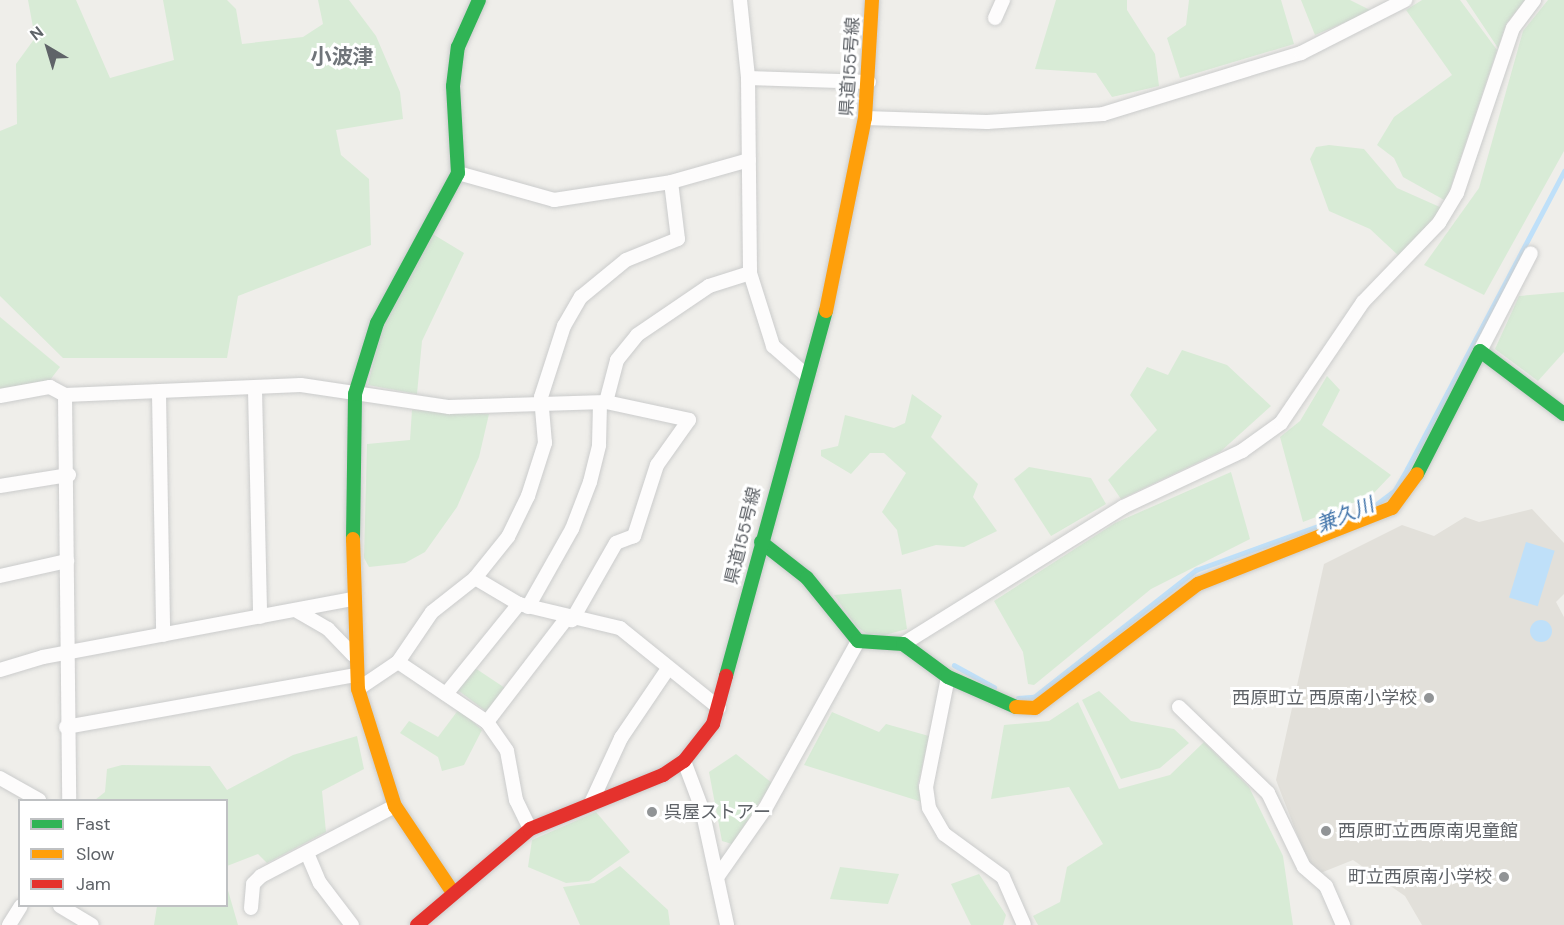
<!DOCTYPE html>
<meta charset="utf-8">
<style>
body{margin:0}
#map{position:relative;width:1564px;height:925px;overflow:hidden;background:#efeeea;font-family:"DM Sans","Noto Sans JP",sans-serif}
div>[style]{position:absolute}
[style*='--x']{left:calc(var(--x)*1px);top:calc(var(--y)*1px);width:calc(var(--w)*1px);rotate:calc(var(--a)*1deg)}
.education>*{inset:0;background:#e2e0da}
.green>*{inset:0;background:#d8ebd6}
.water>*{inset:0;background:#bfe0f9;transform-origin:0 0}
.round{border-radius:50%}
.stream>*{height:4.5px;margin:-2.25px;padding:0 2.25px;transform-origin:2.25px;border-radius:2.25px;background:#bfe0f9}
.roads{filter:drop-shadow(0 0 2px #cbcccc) drop-shadow(0 0 2px #cbcccc)}
.street>*{height:14px;margin:-7px;padding:0 7px;transform-origin:7px;border-radius:7px;background:#fdfcfc}
.fast>*{height:14px;margin:-7px;padding:0 7px;transform-origin:7px;border-radius:7px;background:#30b455}
.slow>*{height:14px;margin:-7px;padding:0 7px;transform-origin:7px;border-radius:7px;background:#ff9f0a}
.jam>*{height:14px;margin:-7px;padding:0 7px;transform-origin:7px;border-radius:7px;background:#e5322d}
.dots>*{width:16px;height:16px;translate:-50% -50%;box-sizing:border-box;border:3px solid #fff;border-radius:50%}
span{translate:-50% -50%;white-space:nowrap;text-align:center;line-height:1.15;-webkit-text-stroke:6px #fff;paint-order:stroke}
.street-label{font-size:18px;color:#5f6368}
.poi-label{font-size:18px;color:#5f6368}
.right{translate:-100% -50%;text-align:right}
.left{translate:0 -50%;text-align:left}
.water-label{font-size:20px;color:#4174aa;font-style:italic}
.quarter-label{font-size:21px;color:#70757a;font-weight:700}
.legend{position:absolute;left:18px;top:799px;width:210px;height:108px;box-sizing:border-box;background:#fff;border:2px solid #bfc1c3;margin:0;padding:8px 10px;list-style:none;font-size:18px;color:#5f6368}
.legend li{display:flex;align-items:center;gap:12px;height:30px}
.legend b{width:30px;border:2px solid #bfc1c3}
.north{position:absolute;left:18px;top:18px;width:60px;height:60px;-webkit-text-stroke:4px #fff;paint-order:stroke;rotate:322deg;font-size:16px;font-weight:700;line-height:24px;text-align:center;color:#5f6368}
.north::after{content:'';display:block;margin:auto;width:21px;height:27px;background:#5f6368;clip-path:polygon(50% 0,100% 100%,50% 72%,0 100%)}
</style>
<div id="map">
<div class="education">
<div style="clip-path:polygon(1532px 509px,1564px 543px,1564px 594px,1556px 602px,1564px 617px,1564px 925px,1422px 925px,1405px 896px,1353px 860px,1318px 874px,1307px 860px,1276px 780px,1324px 564px,1402px 525px,1434px 536px,1465px 517px,1479px 522px)"></div>
</div>
<div class="green">
<div style="clip-path:polygon(28px 0,76px 0,110px 78px,174px 60px,163px 0,227px 0,236px 9px,242px 44px,303px 37px,323px 24px,318px 0,349px 0,376px 36px,400px 92px,403px 119px,336px 130px,341px 155px,369px 179px,371px 245px,238px 296px,227px 358px,63px 358px,0 296px,0 131px,17px 124px,16px 64px,35px 38px)"></div>
<div style="clip-path:polygon(1056px 0,1127px 0,1127px 10px,1155px 54px,1159px 86px,1112px 97px,1096px 73px,1035px 69px)"></div>
<div style="clip-path:polygon(1189px 0,1281px 0,1294px 44px,1180px 78px,1167px 38px,1186px 25px)"></div>
<div style="clip-path:polygon(1301px 0,1350px 0,1372px 11px,1315px 35px)"></div>
<div style="clip-path:polygon(1422px 0,1460px 0,1497px 50px,1446px 201px,1403px 177px,1394px 158px,1377px 145px,1394px 117px,1452px 75px,1406px 10px)"></div>
<div style="clip-path:polygon(1466px 0,1525px 0,1506px 24px,1498px 48px)"></div>
<div style="clip-path:polygon(1548px 0,1564px 0,1564px 151px,1484px 295px,1424px 265px,1479px 188px,1523px 31px)"></div>
<div style="clip-path:polygon(1329px 145px,1364px 149px,1397px 188px,1442px 208px,1400px 257px,1370px 229px,1329px 211px,1310px 159px,1316px 147px)"></div>
<div style="clip-path:polygon(431px 233px,464px 253px,422px 341px,417px 394px,368px 385px,382px 327px)"></div>
<div style="clip-path:polygon(1564px 292px,1564px 352px,1538px 381px,1495px 349px,1519px 296px)"></div>
<div style="clip-path:polygon(0 317px,60px 367px,50px 380px,0 390px)"></div>
<div style="clip-path:polygon(1182px 350px,1227px 365px,1271px 406px,1220px 452px,1121px 499px,1108px 480px,1157px 430px,1130px 395px,1147px 367px,1168px 375px)"></div>
<div style="clip-path:polygon(1327px 376px,1340px 390px,1322px 425px,1391px 475px,1371px 496px,1303px 522px,1280px 437px,1300px 421px)"></div>
<div style="clip-path:polygon(912px 394px,942px 416px,931px 437px,978px 484px,973px 497px,997px 531px,964px 547px,936px 545px,902px 555px,897px 530px,882px 512px,906px 473px,884px 453px,870px 453px,851px 474px,821px 456px,821px 450px,838px 446px,845px 415px,894px 428px,905px 423px)"></div>
<div style="clip-path:polygon(412px 410px,489px 414px,479px 457px,457px 507px,425px 552px,405px 563px,369px 567px,364px 558px,367px 444px,410px 440px)"></div>
<div style="clip-path:polygon(1029px 467px,1091px 478px,1106px 504px,1051px 536px,1014px 479px)"></div>
<div style="clip-path:polygon(1231px 472px,1250px 539px,1151px 589px,1034px 685px,1028px 684px,1023px 652px,994px 601px,1115px 523px)"></div>
<div style="clip-path:polygon(901px 589px,907px 629px,885px 635px,867px 634px,856px 626px,834px 595px)"></div>
<div style="clip-path:polygon(475px 668px,505px 688px,487px 712px,455px 688px)"></div>
<div style="clip-path:polygon(1099px 691px,1131px 721px,1174px 729px,1189px 743px,1160px 768px,1121px 779px,1082px 700px)"></div>
<div style="clip-path:polygon(1078px 702px,1119px 789px,1170px 775px,1204px 742px,1249px 787px,1283px 856px,1293px 925px,1038px 925px,1033px 916px,1060px 902px,1067px 867px,1103px 844px,1069px 787px,991px 799px,1004px 725px,1049px 721px)"></div>
<div style="clip-path:polygon(459px 709px,482px 730px,464px 765px,442px 771px,438px 757px,400px 733px,409px 721px,438px 737px)"></div>
<div style="clip-path:polygon(832px 712px,879px 732px,886px 724px,929px 736px,918px 784px,922px 802px,804px 765px)"></div>
<div style="clip-path:polygon(357px 736px,364px 769px,322px 791px,326px 832px,267px 863px,258px 854px,227px 866px,226px 800px,95px 800px,105px 792px,107px 769px,122px 765px,210px 766px,227px 790px,293px 755px)"></div>
<div style="clip-path:polygon(736px 754px,772px 783px,732px 844px,722px 841px,709px 772px)"></div>
<div style="clip-path:polygon(596px 812px,630px 852px,589px 881px,566px 883px,528px 867px,532px 840px)"></div>
<div style="clip-path:polygon(620px 866px,668px 910px,670px 925px,580px 925px,563px 887px,594px 883px)"></div>
<div style="clip-path:polygon(840px 867px,899px 874px,888px 904px,830px 899px)"></div>
<div style="clip-path:polygon(979px 874px,1006px 915px,1003px 925px,971px 925px,951px 884px)"></div>
<div style="clip-path:polygon(227px 887px,238px 925px,154px 925px,157px 906px,226px 906px)"></div>
</div>
<div class="water">
<div style="left:1526px;top:542px;width:30px;height:58px;rotate:17deg"></div>
<div class="round" style="left:1530px;top:620px;width:22px;height:22px"></div>
</div>
<div class="stream">
<div style="--x:1374;--y:506;--w:26;--a:-37"></div>
<div style="--x:1395;--y:490;--w:24;--a:-60"></div>
<div style="--x:1407;--y:469;--w:337;--a:-62.2"></div>
<div style="--x:954;--y:665;--w:46;--a:28.8"></div>
<div style="--x:1018;--y:698;--w:16;--a:-4"></div>
<div style="--x:1034;--y:697;--w:206;--a:-38.1"></div>
<div style="--x:1196;--y:570;--w:163;--a:-19.8"></div>
</div>
<div class="roads">
<div class="street">
<div style="--x:740;--y:0;--w:78;--a:84.1"></div>
<div style="--x:748;--y:78;--w:195;--a:89.4"></div>
<div style="--x:750;--y:273;--w:77;--a:72.5"></div>
<div style="--x:773;--y:346;--w:44;--a:41.3"></div>
<div style="--x:995;--y:18;--w:20;--a:-66"></div>
<div style="--x:748;--y:78;--w:121;--a:1.9"></div>
<div style="--x:865;--y:118;--w:122;--a:1.9"></div>
<div style="--x:987;--y:122;--w:116;--a:-3.9"></div>
<div style="--x:1103;--y:114;--w:207;--a:-17.1"></div>
<div style="--x:1301;--y:53;--w:117;--a:-27"></div>
<div style="--x:458;--y:173;--w:100;--a:15.7"></div>
<div style="--x:554;--y:200;--w:118;--a:-8.7"></div>
<div style="--x:1480;--y:351;--w:110;--a:-62.5"></div>
<div style="--x:255;--y:390;--w:227;--a:88.7"></div>
<div style="--x:159;--y:394;--w:241;--a:89"></div>
<div style="--x:65;--y:395;--w:405;--a:89.4"></div>
<div style="--x:0;--y:396;--w:51;--a:-10.2"></div>
<div style="--x:50;--y:387;--w:17;--a:28"></div>
<div style="--x:65;--y:395;--w:236;--a:-2.4"></div>
<div style="--x:301;--y:385;--w:150;--a:8.5"></div>
<div style="--x:449;--y:407;--w:157;--a:-1.8"></div>
<div style="--x:606;--y:402;--w:85;--a:12.2"></div>
<div style="--x:689;--y:420;--w:55;--a:125.4"></div>
<div style="--x:657;--y:465;--w:75;--a:107.9"></div>
<div style="--x:634;--y:536;--w:19;--a:159"></div>
<div style="--x:616;--y:543;--w:89;--a:119.7"></div>
<div style="--x:606;--y:402;--w:43;--a:-75.3"></div>
<div style="--x:617;--y:360;--w:32;--a:-51"></div>
<div style="--x:637;--y:335;--w:87;--a:-34.2"></div>
<div style="--x:709;--y:286;--w:43;--a:-17.6"></div>
<div style="--x:0;--y:486;--w:70;--a:-9.1"></div>
<div style="--x:0;--y:576;--w:69;--a:-12.6"></div>
<div style="--x:475;--y:578;--w:53;--a:-51.2"></div>
<div style="--x:508;--y:537;--w:46;--a:-64"></div>
<div style="--x:528;--y:496;--w:56;--a:-72.2"></div>
<div style="--x:545;--y:443;--w:46;--a:-95"></div>
<div style="--x:541;--y:397;--w:75;--a:-72.1"></div>
<div style="--x:564;--y:326;--w:34;--a:-60"></div>
<div style="--x:581;--y:297;--w:58;--a:-39.4"></div>
<div style="--x:626;--y:260;--w:56;--a:-22"></div>
<div style="--x:678;--y:239;--w:57;--a:-97"></div>
<div style="--x:671;--y:182;--w:81;--a:-15.8"></div>
<div style="--x:528;--y:607;--w:90;--a:-60.6"></div>
<div style="--x:572;--y:529;--w:50;--a:-69"></div>
<div style="--x:590;--y:482;--w:38;--a:-76"></div>
<div style="--x:599;--y:445;--w:42;--a:-88.6"></div>
<div style="--x:297;--y:611;--w:36;--a:30"></div>
<div style="--x:328;--y:629;--w:36;--a:46"></div>
<div style="--x:903;--y:644;--w:259;--a:-31.9"></div>
<div style="--x:1123;--y:507;--w:132;--a:-25.2"></div>
<div style="--x:1242;--y:451;--w:48;--a:-35.7"></div>
<div style="--x:1281;--y:423;--w:146;--a:-55.9"></div>
<div style="--x:1363;--y:302;--w:110;--a:-46.1"></div>
<div style="--x:1439;--y:223;--w:35;--a:-59"></div>
<div style="--x:1457;--y:193;--w:174;--a:-71.3"></div>
<div style="--x:1513;--y:28;--w:35;--a:-53"></div>
<div style="--x:398;--y:662;--w:107;--a:34"></div>
<div style="--x:487;--y:722;--w:35;--a:55"></div>
<div style="--x:507;--y:751;--w:50;--a:79.6"></div>
<div style="--x:516;--y:800;--w:32;--a:64"></div>
<div style="--x:0;--y:670;--w:45;--a:-16.8"></div>
<div style="--x:43;--y:657;--w:314;--a:-10.6"></div>
<div style="--x:948;--y:677;--w:112;--a:101.3"></div>
<div style="--x:926;--y:787;--w:21;--a:82"></div>
<div style="--x:929;--y:808;--w:30;--a:60"></div>
<div style="--x:944;--y:834;--w:73;--a:36.1"></div>
<div style="--x:1003;--y:877;--w:52;--a:66.4"></div>
<div style="--x:358;--y:689;--w:48;--a:-34"></div>
<div style="--x:398;--y:662;--w:60;--a:-55.8"></div>
<div style="--x:432;--y:612;--w:55;--a:-38.3"></div>
<div style="--x:475;--y:578;--w:51;--a:30.6"></div>
<div style="--x:519;--y:604;--w:104;--a:13.4"></div>
<div style="--x:620;--y:628;--w:127;--a:38.9"></div>
<div style="--x:446;--y:694;--w:116;--a:-51"></div>
<div style="--x:1179;--y:707;--w:124;--a:44"></div>
<div style="--x:1268;--y:793;--w:82;--a:64.1"></div>
<div style="--x:1304;--y:867;--w:29;--a:41"></div>
<div style="--x:1326;--y:886;--w:43;--a:66.4"></div>
<div style="--x:487;--y:722;--w:130;--a:-52.5"></div>
<div style="--x:66;--y:727;--w:295;--a:-10.2"></div>
<div style="--x:684;--y:761;--w:51;--a:69.4"></div>
<div style="--x:702;--y:809;--w:119;--a:77.8"></div>
<div style="--x:0;--y:778;--w:45;--a:29.4"></div>
<div style="--x:591;--y:803;--w:72;--a:-65.2"></div>
<div style="--x:621;--y:738;--w:82;--a:-55.9"></div>
<div style="--x:307;--y:853;--w:33;--a:67"></div>
<div style="--x:320;--y:883;--w:53;--a:52.7"></div>
<div style="--x:718;--y:876;--w:82;--a:-55"></div>
<div style="--x:765;--y:809;--w:192;--a:-61"></div>
<div style="--x:60;--y:906;--w:37;--a:31"></div>
<div style="--x:251;--y:908;--w:24;--a:-85"></div>
<div style="--x:253;--y:884;--w:11;--a:-45"></div>
<div style="--x:261;--y:876;--w:151;--a:-27.6"></div>
<div style="--x:9;--y:925;--w:22;--a:-58"></div>
</div>
<div class="fast">
<div style="--x:1417;--y:474;--w:138;--a:-62.9"></div>
<div style="--x:1480;--y:351;--w:105;--a:36.9"></div>
<div style="--x:353;--y:539;--w:145;--a:-89.2"></div>
<div style="--x:355;--y:394;--w:74;--a:-72.8"></div>
<div style="--x:377;--y:323;--w:170;--a:-61.6"></div>
<div style="--x:458;--y:173;--w:87;--a:-93.3"></div>
<div style="--x:453;--y:86;--w:39;--a:-83"></div>
<div style="--x:458;--y:47;--w:51;--a:-65.9"></div>
<div style="--x:761;--y:542;--w:58;--a:38"></div>
<div style="--x:807;--y:578;--w:81;--a:51"></div>
<div style="--x:858;--y:641;--w:45;--a:3.8"></div>
<div style="--x:903;--y:644;--w:56;--a:36.3"></div>
<div style="--x:948;--y:677;--w:74;--a:23.8"></div>
<div style="--x:726;--y:676;--w:378;--a:-74.7"></div>
</div>
<div class="slow">
<div style="--x:826;--y:311;--w:197;--a:-78.6"></div>
<div style="--x:865;--y:118;--w:118;--a:-86.6"></div>
<div style="--x:353;--y:539;--w:150;--a:88.1"></div>
<div style="--x:358;--y:689;--w:123;--a:72.5"></div>
<div style="--x:395;--y:806;--w:102;--a:56.2"></div>
<div style="--x:1016;--y:707;--w:19;--a:3"></div>
<div style="--x:1035;--y:708;--w:205;--a:-37.3"></div>
<div style="--x:1198;--y:584;--w:208;--a:-21.4"></div>
<div style="--x:1392;--y:508;--w:42;--a:-53.7"></div>
</div>
<div class="jam">
<div style="--x:417;--y:925;--w:148;--a:-40.3"></div>
<div style="--x:530;--y:829;--w:144;--a:-22.1"></div>
<div style="--x:663;--y:775;--w:25;--a:-34"></div>
<div style="--x:684;--y:761;--w:47;--a:-51.9"></div>
<div style="--x:713;--y:724;--w:50;--a:-74.8"></div>
</div>
</div>
<div class="dots">
<div style="left:1429px;top:698px;background:#919496"></div>
<div style="left:652px;top:812px;background:#919496"></div>
<div style="left:1326px;top:831px;background:#919496"></div>
<div style="left:1504px;top:877px;background:#919496"></div>
</div>
<div class="street-label">
<span style="left:850px;top:67px;rotate:-86deg">県道155号線</span>
<span style="left:743px;top:536px;rotate:-76deg">県道155号線</span>
</div>
<div class="poi-label">
<span class="right" style="left:1417px;top:698px">西原町立 西原南小学校</span>
<span class="left" style="left:664px;top:812px">呉屋ストアー</span>
<span class="left" style="left:1338px;top:831px">西原町立西原南児童館</span>
<span class="right" style="left:1492px;top:877px">町立西原南小学校</span>
</div>
<div class="water-label">
<span style="left:1345px;top:515px;rotate:-22deg">兼久川</span>
</div>
<div class="quarter-label">
<span style="left:342px;top:57px">小波津</span>
</div>
<ul class="legend">
<li><b style="height:8px;background:#30b455"></b>Fast</li>
<li><b style="height:8px;background:#ff9f0a"></b>Slow</li>
<li><b style="height:8px;background:#e5322d"></b>Jam</li>
</ul>
<div class="north">N</div>
</div>
